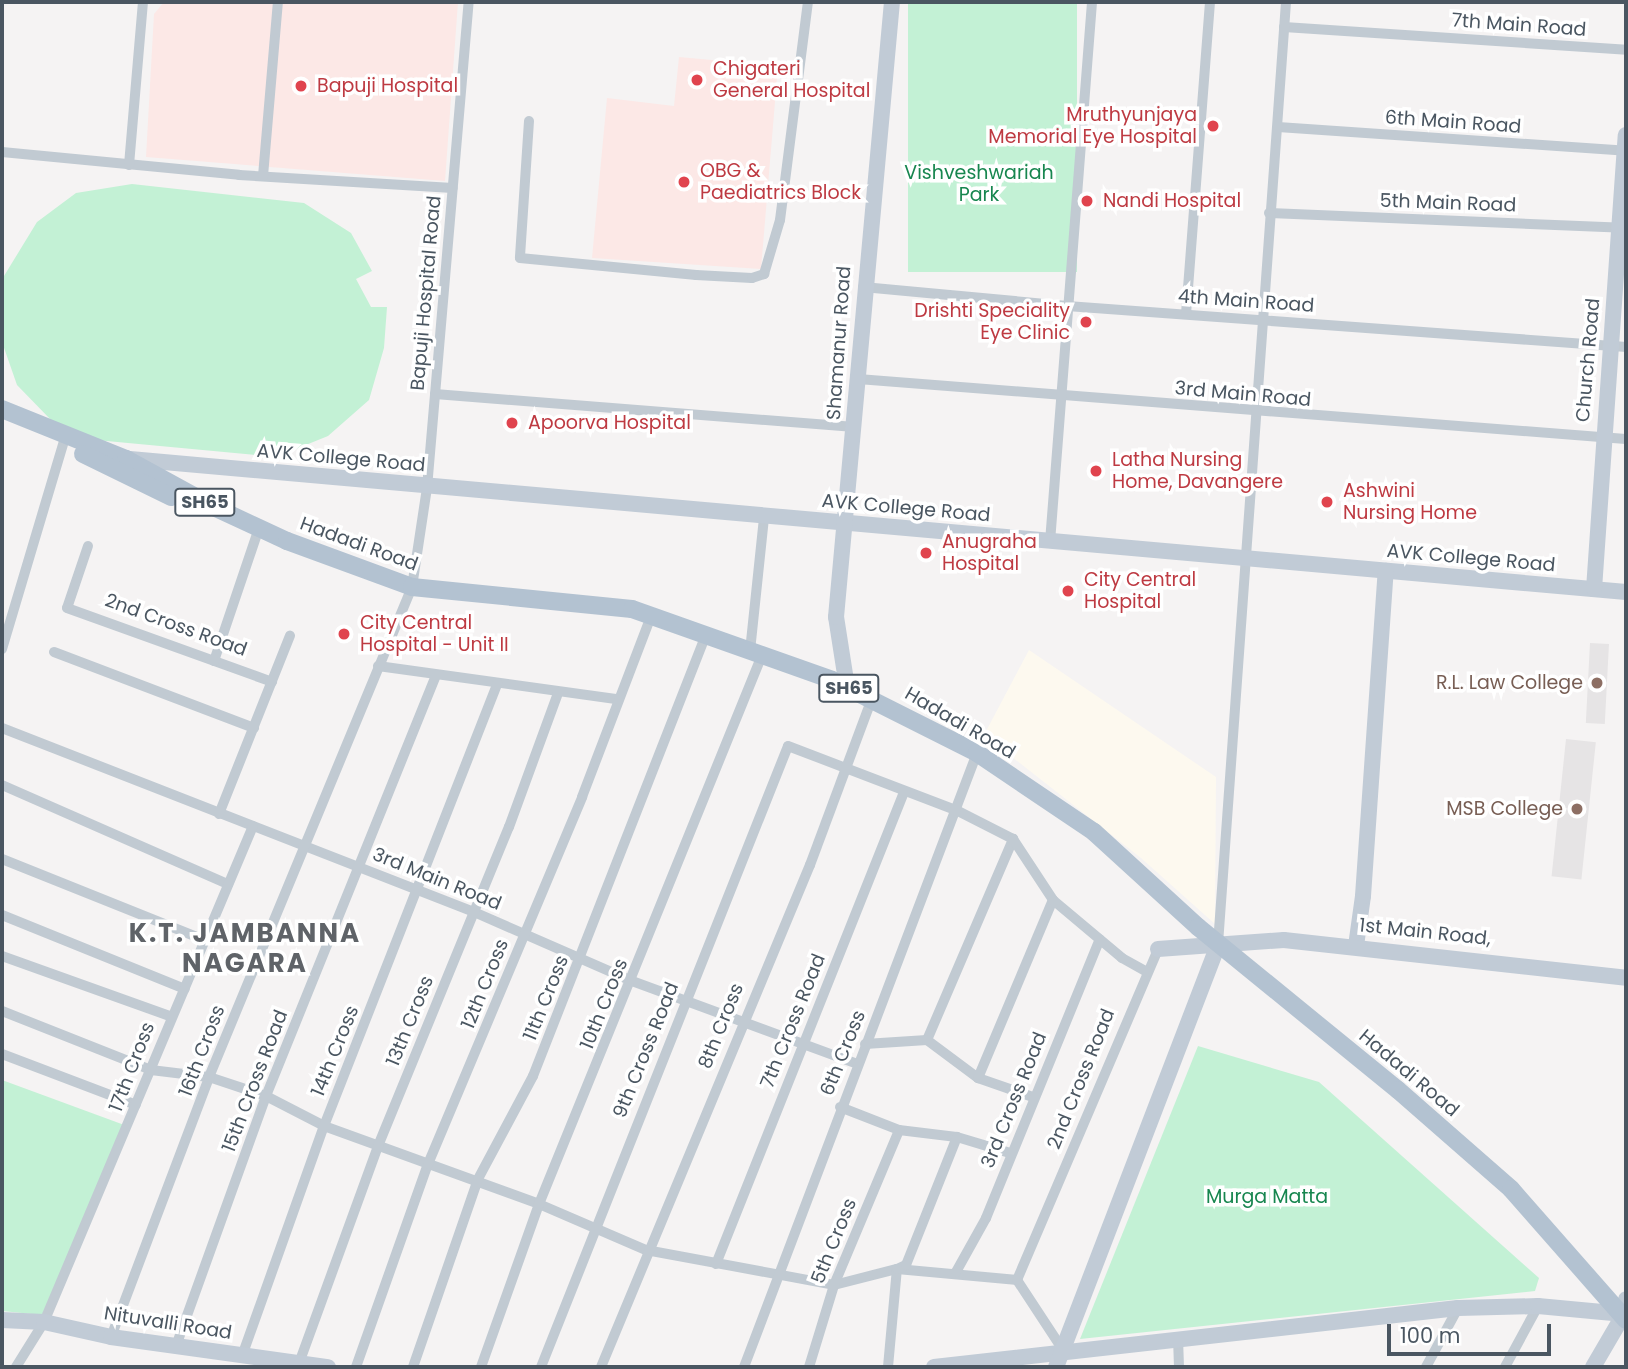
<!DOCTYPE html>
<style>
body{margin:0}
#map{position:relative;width:1628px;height:1369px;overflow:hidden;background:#f5f3f3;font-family:Poppins,sans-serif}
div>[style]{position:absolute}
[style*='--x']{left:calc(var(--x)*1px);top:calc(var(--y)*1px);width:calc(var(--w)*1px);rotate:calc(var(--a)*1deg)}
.commercial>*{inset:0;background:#fdf9ef}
.education>*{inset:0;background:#e6e4e5;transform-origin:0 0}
.medical>*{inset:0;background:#fce8e6}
.green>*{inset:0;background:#c3f1d5;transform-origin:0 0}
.street>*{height:10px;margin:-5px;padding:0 5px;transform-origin:5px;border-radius:5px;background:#c1cad2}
.secondary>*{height:16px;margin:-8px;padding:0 8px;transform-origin:8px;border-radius:8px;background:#c1cbd6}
.primary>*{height:18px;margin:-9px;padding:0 9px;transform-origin:9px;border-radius:9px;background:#b3c2d1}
.dots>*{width:19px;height:19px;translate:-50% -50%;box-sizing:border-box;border:4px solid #fff;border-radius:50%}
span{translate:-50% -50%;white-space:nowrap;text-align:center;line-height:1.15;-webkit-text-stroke:7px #fff;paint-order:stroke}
.shield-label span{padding:2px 5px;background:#fff;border:2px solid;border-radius:5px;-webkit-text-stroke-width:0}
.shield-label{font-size:18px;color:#4a5661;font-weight:700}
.street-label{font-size:19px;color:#4a5661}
.health-label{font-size:19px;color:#be3a42}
.left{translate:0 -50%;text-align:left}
.right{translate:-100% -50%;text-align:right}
.park-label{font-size:19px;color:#17864f}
.education-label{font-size:19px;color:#785e54}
.district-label{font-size:26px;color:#5f6368;font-weight:700;letter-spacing:2px}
.frame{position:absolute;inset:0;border:4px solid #4a5661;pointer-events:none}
.scale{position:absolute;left:1387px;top:1324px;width:164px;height:32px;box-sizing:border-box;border:4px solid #4a5661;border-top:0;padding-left:9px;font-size:21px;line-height:24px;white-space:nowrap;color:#4a5661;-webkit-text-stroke:5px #fff;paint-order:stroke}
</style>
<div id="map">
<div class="commercial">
<div style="clip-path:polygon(1029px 650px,1216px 777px,1215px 924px,1141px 858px,984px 735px)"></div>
</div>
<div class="education">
<div style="left:1590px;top:643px;width:19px;height:80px;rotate:3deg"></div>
<div style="left:1566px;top:739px;width:30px;height:138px;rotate:6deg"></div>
</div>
<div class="medical">
<div style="clip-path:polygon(164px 2px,458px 2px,445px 181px,146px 157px,154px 14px)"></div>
<div style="clip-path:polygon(679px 57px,778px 66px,761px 269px,592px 258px,607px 98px,674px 106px)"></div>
</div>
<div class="green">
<div style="left:908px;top:2px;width:169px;height:270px"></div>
<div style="clip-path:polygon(132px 184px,304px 203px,351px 233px,372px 271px,356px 279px,371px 307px,387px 307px,384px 348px,369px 400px,328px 436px,276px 457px,96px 440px,51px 420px,17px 385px,2px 342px,4px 276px,37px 222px,76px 193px)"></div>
<div style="clip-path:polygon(1198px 1046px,1319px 1082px,1539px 1278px,1535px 1291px,1080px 1339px)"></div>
<div style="clip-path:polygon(2px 1080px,127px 1126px,42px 1315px,2px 1311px)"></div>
</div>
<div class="street">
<div style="--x:1284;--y:27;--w:343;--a:3.8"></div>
<div style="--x:529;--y:121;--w:137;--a:93.8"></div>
<div style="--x:520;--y:258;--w:177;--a:5.5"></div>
<div style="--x:696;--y:275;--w:56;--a:3.1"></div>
<div style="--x:752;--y:278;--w:13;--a:-18"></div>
<div style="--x:764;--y:274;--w:56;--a:-73.5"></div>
<div style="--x:780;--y:220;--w:220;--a:-82.7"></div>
<div style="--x:1278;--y:127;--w:349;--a:3.9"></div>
<div style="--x:2;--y:152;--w:238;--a:5.5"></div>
<div style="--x:239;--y:175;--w:214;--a:3.5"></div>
<div style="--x:129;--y:165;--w:164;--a:-85.1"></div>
<div style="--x:263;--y:176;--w:175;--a:-85.1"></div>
<div style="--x:1269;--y:213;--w:354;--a:2.4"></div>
<div style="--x:863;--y:287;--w:205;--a:5.3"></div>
<div style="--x:1067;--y:306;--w:561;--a:4.19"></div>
<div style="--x:1186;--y:314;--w:313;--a:-85.6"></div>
<div style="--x:858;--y:379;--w:770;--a:4.47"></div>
<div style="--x:435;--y:394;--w:421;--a:4.5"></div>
<div style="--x:1050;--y:542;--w:542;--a:-85.55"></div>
<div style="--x:88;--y:546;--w:65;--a:108.7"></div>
<div style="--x:67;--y:608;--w:218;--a:19.8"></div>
<div style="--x:2;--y:649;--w:224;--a:-73.4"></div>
<div style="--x:750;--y:651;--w:135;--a:-84"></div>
<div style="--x:54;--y:652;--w:214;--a:20.8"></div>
<div style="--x:214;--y:661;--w:140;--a:-71.3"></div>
<div style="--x:378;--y:666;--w:240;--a:7.9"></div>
<div style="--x:2;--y:728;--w:507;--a:21.3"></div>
<div style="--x:474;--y:912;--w:172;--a:23.6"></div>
<div style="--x:632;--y:981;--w:240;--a:20.2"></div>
<div style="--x:2;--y:785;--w:247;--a:23.7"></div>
<div style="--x:219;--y:814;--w:192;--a:-68.3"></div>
<div style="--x:2;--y:859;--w:219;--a:21.8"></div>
<div style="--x:2;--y:915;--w:197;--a:22"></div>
<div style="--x:1218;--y:944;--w:944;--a:-85.87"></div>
<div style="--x:2;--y:956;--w:178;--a:19.7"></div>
<div style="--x:2;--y:1011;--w:160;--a:21.6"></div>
<div style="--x:151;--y:1070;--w:58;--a:6.9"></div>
<div style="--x:209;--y:1077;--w:60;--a:18.4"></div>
<div style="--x:266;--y:1096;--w:65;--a:27.3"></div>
<div style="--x:324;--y:1126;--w:229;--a:19.9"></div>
<div style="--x:539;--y:1204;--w:116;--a:23.3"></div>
<div style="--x:646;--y:1250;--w:191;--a:10.5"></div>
<div style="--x:834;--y:1285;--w:65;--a:-14.3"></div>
<div style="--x:897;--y:1269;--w:121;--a:5.2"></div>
<div style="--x:1017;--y:1280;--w:84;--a:56.7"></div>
<div style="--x:927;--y:1040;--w:219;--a:-66.8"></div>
<div style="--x:865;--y:1044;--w:62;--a:-3.7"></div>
<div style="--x:927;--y:1040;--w:64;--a:36.7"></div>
<div style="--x:978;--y:1078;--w:58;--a:19.1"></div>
<div style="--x:2;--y:1054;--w:143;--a:20.8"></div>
<div style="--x:978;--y:1078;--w:193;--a:-67.2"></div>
<div style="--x:840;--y:1107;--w:63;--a:21.3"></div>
<div style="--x:899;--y:1130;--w:58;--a:6.9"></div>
<div style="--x:957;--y:1137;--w:55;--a:16.8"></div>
<div style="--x:716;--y:1264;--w:508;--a:-68.28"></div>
<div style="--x:956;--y:1272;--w:62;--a:-60.9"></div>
<div style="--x:986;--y:1218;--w:301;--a:-67.8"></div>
<div style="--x:1017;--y:1280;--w:360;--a:-66.9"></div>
<div style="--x:111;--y:1337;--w:278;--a:-69.3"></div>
<div style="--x:209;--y:1077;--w:530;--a:-67.5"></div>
<div style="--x:412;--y:587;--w:100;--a:-81.4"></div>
<div style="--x:427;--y:488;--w:488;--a:-85.1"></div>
<div style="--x:1178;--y:1338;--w:29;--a:88"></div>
<div style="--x:176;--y:1346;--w:266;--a:-70.2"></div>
<div style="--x:266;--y:1096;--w:454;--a:-68"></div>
<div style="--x:242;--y:1356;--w:244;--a:-70.4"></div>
<div style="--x:324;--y:1126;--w:475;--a:-68.6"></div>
<div style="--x:298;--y:1366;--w:234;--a:-70"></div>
<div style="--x:378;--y:1146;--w:345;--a:-67.7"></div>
<div style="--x:509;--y:827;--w:143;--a:-69.9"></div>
<div style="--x:16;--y:1367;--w:53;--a:-58.1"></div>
<div style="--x:44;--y:1322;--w:538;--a:-67.15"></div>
<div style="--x:356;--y:1367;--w:215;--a:-70.5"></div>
<div style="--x:428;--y:1164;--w:398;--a:-67.2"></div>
<div style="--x:582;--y:797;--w:194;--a:-69.1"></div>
<div style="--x:413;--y:1367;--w:199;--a:-70.9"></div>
<div style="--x:478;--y:1179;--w:117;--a:-61.9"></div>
<div style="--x:533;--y:1076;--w:471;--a:-68.6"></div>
<div style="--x:481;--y:1367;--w:173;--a:-70.4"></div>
<div style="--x:539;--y:1204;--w:593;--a:-67.89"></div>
<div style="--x:541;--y:1367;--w:668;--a:-68.31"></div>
<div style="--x:788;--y:746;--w:180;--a:20.9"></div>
<div style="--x:956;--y:810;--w:64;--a:27"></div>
<div style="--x:1013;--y:839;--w:73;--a:56.7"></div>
<div style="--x:1053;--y:900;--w:90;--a:40"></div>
<div style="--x:1122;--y:958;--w:29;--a:29"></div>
<div style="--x:601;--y:1367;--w:544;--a:-67.4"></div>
<div style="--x:810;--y:865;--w:178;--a:-69.6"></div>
<div style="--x:744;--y:1367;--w:657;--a:-69.22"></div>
<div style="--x:809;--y:1367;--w:86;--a:-73"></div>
<div style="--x:834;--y:1285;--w:168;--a:-67.2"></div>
<div style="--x:888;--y:1367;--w:98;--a:-84.8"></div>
<div style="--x:897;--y:1269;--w:10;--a:-24"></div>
<div style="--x:906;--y:1265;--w:138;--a:-68.3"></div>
<div style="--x:1426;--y:1367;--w:67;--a:-61.5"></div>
<div style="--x:1505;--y:1367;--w:69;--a:-61.6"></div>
</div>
<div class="secondary">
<div style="--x:130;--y:459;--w:1502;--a:5.08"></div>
<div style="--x:1594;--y:589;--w:455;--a:-86"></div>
<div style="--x:847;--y:687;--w:71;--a:-98.9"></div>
<div style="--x:836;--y:617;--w:618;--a:-84.8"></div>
<div style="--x:1356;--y:946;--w:50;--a:-82"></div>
<div style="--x:1363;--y:896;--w:326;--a:-86"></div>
<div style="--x:1158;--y:949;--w:126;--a:-4.1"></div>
<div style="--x:1284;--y:940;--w:344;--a:6.3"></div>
<div style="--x:2;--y:1320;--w:42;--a:2.7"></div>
<div style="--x:44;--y:1322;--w:69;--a:12.6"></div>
<div style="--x:111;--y:1337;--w:219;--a:7.9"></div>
<div style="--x:934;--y:1367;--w:527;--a:-6.42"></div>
<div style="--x:1458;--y:1308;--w:80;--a:-1.4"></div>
<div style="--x:1538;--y:1306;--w:86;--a:5.3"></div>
<div style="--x:1056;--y:1367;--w:453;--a:-69"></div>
<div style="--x:1593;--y:1367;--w:61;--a:-59.7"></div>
<div style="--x:1624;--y:1314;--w:15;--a:-82"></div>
</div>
<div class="primary">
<div style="--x:2;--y:409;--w:134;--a:22"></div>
<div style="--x:126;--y:459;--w:102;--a:28.6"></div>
<div style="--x:216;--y:508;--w:78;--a:24.9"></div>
<div style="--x:287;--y:541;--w:133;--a:20.2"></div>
<div style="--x:412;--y:587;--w:221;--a:5.7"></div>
<div style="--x:632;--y:609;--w:212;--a:19.5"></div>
<div style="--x:832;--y:680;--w:162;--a:26.7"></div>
<div style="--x:977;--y:753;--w:141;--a:34"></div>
<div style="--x:1094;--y:832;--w:141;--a:42.4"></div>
<div style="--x:1198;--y:927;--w:258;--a:39.2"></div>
<div style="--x:1398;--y:1090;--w:150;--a:41.2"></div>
<div style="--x:1511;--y:1189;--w:174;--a:48.7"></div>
<div style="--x:83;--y:454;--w:98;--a:26"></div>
</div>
<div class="dots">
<div style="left:697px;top:80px;background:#e0444e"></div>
<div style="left:301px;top:86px;background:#e0444e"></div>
<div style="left:1213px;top:126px;background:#e0444e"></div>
<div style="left:684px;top:182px;background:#e0444e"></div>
<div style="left:1087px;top:201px;background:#e0444e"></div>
<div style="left:1086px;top:322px;background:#e0444e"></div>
<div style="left:512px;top:423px;background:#e0444e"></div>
<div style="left:1096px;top:471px;background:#e0444e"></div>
<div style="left:1327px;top:502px;background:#e0444e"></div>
<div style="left:926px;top:553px;background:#e0444e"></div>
<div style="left:1068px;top:591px;background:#e0444e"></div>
<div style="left:344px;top:634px;background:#e0444e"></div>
<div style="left:1597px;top:683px;background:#8d6e63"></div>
<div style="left:1577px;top:809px;background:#8d6e63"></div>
</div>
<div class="shield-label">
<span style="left:205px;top:502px">SH65</span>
<span style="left:849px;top:688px">SH65</span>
</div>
<div class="street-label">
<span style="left:1519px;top:25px;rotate:4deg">7th Main Road</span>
<span style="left:1453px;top:122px;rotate:4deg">6th Main Road</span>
<span style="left:1448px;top:203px;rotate:2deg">5th Main Road</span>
<span style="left:426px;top:293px;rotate:-85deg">Bapuji Hospital Road</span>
<span style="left:1246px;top:301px;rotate:4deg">4th Main Road</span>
<span style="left:839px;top:343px;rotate:-86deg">Shamanur Road</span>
<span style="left:1588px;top:360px;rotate:-85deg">Church Road</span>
<span style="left:1243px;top:394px;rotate:5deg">3rd Main Road</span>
<span style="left:341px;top:458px;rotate:5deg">AVK College Road</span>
<span style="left:906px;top:508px;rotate:5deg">AVK College Road</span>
<span style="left:359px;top:544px;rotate:20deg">Hadadi Road</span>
<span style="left:1471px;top:558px;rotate:5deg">AVK College Road</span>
<span style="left:176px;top:625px;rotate:20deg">2nd Cross Road</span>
<span style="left:960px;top:723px;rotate:30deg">Hadadi Road</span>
<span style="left:437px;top:879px;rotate:22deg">3rd Main Road</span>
<span style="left:1425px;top:932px;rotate:6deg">1st Main Road,</span>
<span style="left:485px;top:984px;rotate:-68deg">12th Cross</span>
<span style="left:546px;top:998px;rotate:-68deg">11th Cross</span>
<span style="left:604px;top:1004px;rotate:-68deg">10th Cross</span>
<span style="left:410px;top:1021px;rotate:-68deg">13th Cross</span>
<span style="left:793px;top:1021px;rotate:-68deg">7th Cross Road</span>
<span style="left:721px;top:1026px;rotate:-68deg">8th Cross</span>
<span style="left:646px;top:1050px;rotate:-68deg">9th Cross Road</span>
<span style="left:202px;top:1051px;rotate:-69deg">16th Cross</span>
<span style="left:335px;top:1051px;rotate:-68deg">14th Cross</span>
<span style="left:843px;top:1053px;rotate:-68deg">6th Cross</span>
<span style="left:132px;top:1067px;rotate:-69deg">17th Cross</span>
<span style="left:1409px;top:1073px;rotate:40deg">Hadadi Road</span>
<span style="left:1081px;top:1079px;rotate:-68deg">2nd Cross Road</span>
<span style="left:255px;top:1081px;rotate:-69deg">15th Cross Road</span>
<span style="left:1014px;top:1100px;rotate:-68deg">3rd Cross Road</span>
<span style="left:834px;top:1241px;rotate:-68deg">5th Cross</span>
<span style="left:168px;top:1323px;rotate:9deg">Nituvalli Road</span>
</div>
<div class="health-label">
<span class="left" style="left:713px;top:80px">Chigateri<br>General Hospital</span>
<span class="left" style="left:317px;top:86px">Bapuji Hospital</span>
<span class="right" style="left:1197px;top:126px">Mruthyunjaya<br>Memorial Eye Hospital</span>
<span class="left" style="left:700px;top:182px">OBG &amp;<br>Paediatrics Block</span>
<span class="left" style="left:1103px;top:201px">Nandi Hospital</span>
<span class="right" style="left:1070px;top:322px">Drishti Speciality<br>Eye Clinic</span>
<span class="left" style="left:528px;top:423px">Apoorva Hospital</span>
<span class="left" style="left:1112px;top:471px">Latha Nursing<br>Home, Davangere</span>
<span class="left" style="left:1343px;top:502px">Ashwini<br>Nursing Home</span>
<span class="left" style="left:942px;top:553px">Anugraha<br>Hospital</span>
<span class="left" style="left:1084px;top:591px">City Central<br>Hospital</span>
<span class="left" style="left:360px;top:634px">City Central<br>Hospital - Unit II</span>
</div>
<div class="park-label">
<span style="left:979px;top:184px">Vishveshwariah<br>Park</span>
<span style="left:1267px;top:1197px">Murga Matta</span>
</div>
<div class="education-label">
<span class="right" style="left:1583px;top:683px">R.L. Law College</span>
<span class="right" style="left:1563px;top:809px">MSB College</span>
</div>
<div class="district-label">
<span style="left:245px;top:949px">K.T. JAMBANNA<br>NAGARA</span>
</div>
<div class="frame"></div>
<div class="scale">100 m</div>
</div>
